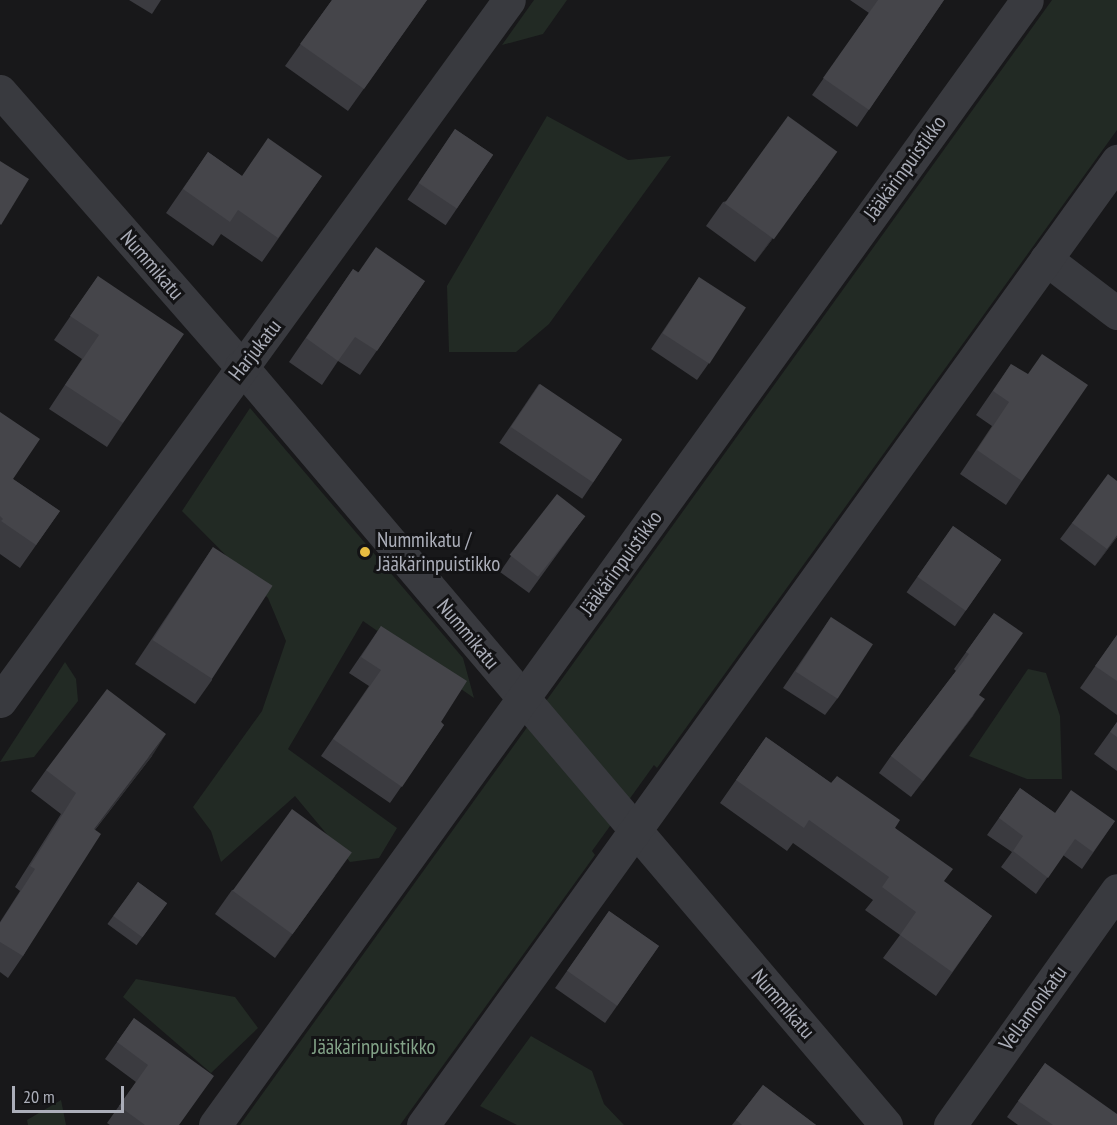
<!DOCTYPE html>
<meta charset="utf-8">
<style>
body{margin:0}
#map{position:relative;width:1117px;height:1125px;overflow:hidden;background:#18181a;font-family:"PT Sans Narrow",sans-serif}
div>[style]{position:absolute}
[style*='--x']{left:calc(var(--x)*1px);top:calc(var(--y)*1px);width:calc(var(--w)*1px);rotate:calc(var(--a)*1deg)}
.green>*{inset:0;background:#222a24}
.minor>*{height:33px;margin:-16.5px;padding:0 16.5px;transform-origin:16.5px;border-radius:16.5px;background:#393a3f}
.wall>*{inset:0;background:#3b3b40;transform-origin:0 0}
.shaded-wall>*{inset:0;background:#303034}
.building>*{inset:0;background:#45454a;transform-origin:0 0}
.dots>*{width:16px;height:16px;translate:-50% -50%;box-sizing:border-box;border:3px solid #131315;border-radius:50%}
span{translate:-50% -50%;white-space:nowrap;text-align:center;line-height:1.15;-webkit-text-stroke:6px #131315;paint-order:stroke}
.street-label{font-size:21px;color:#abaeb9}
.poi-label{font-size:21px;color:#abaeb9}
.left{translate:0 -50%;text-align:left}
.park-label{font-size:21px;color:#83a388}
.scale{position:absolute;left:12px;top:1086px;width:112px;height:27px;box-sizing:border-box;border:3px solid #abaeb9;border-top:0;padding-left:8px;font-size:18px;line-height:21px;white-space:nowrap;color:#abaeb9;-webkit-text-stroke:4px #131315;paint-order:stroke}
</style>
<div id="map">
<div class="green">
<div style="clip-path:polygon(534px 0,567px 0,543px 34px,502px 45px)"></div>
<div style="clip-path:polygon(1052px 0,1117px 0,1117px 130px,657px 768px,654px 765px,592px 851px,595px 855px,400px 1125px,240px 1125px)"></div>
<div style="clip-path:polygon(547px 116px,628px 160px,671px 156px,549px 324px,516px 352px,449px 352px,447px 286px)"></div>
<div style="clip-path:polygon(250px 408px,463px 658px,474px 698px,363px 621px,288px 749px,397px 828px,379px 858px,350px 862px,295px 796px,221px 862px,211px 831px,193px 807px,262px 711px,286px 641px,268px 598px,182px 511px)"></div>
<div style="clip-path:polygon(65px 662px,76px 679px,78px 701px,34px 757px,0 762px)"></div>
<div style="clip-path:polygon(1028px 669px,1046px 673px,1060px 716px,1062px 779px,1027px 779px,969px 756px)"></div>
<div style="clip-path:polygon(136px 979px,235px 997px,258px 1028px,211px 1073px,123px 997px)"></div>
<div style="clip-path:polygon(531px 1036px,592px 1071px,604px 1104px,624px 1125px,517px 1125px,480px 1106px)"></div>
<div style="clip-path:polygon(61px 1100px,66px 1125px,28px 1125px,27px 1120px)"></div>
</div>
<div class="minor">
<div style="--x:0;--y:91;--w:366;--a:48.8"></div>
<div style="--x:241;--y:366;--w:996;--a:49.64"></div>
<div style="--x:1046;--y:259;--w:89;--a:37.3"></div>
<div style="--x:0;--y:701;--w:866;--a:-54.02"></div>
<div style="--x:215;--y:1125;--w:1387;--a:-54.18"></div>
<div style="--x:423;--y:1125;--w:1188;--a:-54.25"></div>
<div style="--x:950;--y:1125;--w:288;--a:-54.6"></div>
</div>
<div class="wall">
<div style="clip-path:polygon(129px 0,161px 0,152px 14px)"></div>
<div style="clip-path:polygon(332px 0,427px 0,348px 111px,285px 66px)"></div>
<div style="clip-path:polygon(850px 0,944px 0,857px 127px,812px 95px,869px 13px)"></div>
<div style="left:455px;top:129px;width:46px;height:85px;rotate:34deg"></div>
<div style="clip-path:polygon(208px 152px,242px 176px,322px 176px,262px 262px,221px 234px,213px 246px,166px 213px)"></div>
<div style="clip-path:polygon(820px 176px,755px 262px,706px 226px,723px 202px)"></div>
<div style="clip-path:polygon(353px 269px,358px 272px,425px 281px,360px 375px,338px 361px,322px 385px,289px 362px)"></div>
<div style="clip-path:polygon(98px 276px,123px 423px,107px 447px,49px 409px,82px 359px,54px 340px)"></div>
<div style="clip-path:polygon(699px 277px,709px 363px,697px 380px,651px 349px)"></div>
<div style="clip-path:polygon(1011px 364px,1022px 481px,1006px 505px,960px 474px,992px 426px,976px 415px)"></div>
<div style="left:539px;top:384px;width:100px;height:71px;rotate:34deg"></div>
<div style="clip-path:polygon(0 412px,13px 479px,60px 511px,20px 568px,0 554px)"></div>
<div style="clip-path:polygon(1117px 481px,1117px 537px,1095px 566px,1060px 539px,1072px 523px)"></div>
<div style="clip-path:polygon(585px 516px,529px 593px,500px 572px,511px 556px)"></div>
<div style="left:953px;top:526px;width:59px;height:81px;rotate:35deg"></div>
<div style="clip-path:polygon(213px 547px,212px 680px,195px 704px,135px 664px)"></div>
<div style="clip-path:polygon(994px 613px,979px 695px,973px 716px,911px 797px,879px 773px,891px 756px,956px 671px,954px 669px)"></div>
<div style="clip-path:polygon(831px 617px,837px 699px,825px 715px,783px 688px)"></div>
<div style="clip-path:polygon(381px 626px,441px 722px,444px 725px,390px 803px,321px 756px,369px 686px,349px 673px)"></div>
<div style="clip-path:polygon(1117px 635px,1117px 715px,1080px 688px)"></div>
<div style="clip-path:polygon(1117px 722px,1117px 771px,1094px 754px)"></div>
<div style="clip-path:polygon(766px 737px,895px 828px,944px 882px,992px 916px,936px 996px,883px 958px,900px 935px,865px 910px,873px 900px,793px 843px,787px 851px,720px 803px)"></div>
<div style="clip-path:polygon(152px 756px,95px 830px,23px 956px,8px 978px,0 972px,0 922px,20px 891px,15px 887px,61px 814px,31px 791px,46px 770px)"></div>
<div style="clip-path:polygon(1020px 788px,1055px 813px,1115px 821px,1082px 869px,1063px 855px,1036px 894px,1001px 867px,1012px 852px,987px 835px)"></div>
<div style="clip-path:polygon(335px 876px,275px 958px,215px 914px,232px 890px)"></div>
<div style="left:138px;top:882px;width:36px;height:52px;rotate:36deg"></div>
<div style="left:609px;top:911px;width:61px;height:94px;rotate:35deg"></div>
<div style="clip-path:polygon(134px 1018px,179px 1125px,110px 1125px,107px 1123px,136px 1082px,105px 1059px)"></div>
<div style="clip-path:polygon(1045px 1063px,1117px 1125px,1018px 1125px,1007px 1117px)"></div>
<div style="clip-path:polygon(763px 1085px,816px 1125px,732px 1125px)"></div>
</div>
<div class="shaded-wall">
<div style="clip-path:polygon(837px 152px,820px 176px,755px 262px,772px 238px)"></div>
<div style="clip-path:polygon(1117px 535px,1117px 537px,1095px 566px,1107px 549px)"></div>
<div style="clip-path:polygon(985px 699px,973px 716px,911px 797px,923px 781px)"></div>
<div style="clip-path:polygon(166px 734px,152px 756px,79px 850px,94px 829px)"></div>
<div style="clip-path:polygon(352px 852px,335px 876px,275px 958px,292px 934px)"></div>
</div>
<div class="building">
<div style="clip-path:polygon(332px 0,427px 0,364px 89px,300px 44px)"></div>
<div style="clip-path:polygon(878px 0,944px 0,869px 110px,823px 78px)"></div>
<div style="left:788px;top:116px;width:61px;height:108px;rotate:36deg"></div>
<div style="left:455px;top:129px;width:46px;height:65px;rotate:34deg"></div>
<div style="clip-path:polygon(268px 138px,322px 176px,278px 238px,238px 210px,230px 222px,183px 189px,208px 152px,242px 176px)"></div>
<div style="clip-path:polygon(0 161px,29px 179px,1px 225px,0 224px)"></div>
<div style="clip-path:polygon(376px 247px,425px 281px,377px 351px,355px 337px,338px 361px,306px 338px,353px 269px,358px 273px)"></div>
<div style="clip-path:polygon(98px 276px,184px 334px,123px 423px,65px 385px,99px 335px,70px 316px)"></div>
<div style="left:699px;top:277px;width:56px;height:67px;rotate:33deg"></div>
<div style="clip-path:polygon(1042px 354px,1088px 385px,1022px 481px,977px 450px,1009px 402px,993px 391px,1011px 364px,1028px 374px)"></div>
<div style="left:540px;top:384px;width:99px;height:52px;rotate:34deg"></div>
<div style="clip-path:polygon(0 412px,40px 439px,13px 479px,60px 511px,36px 545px,1px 521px,3px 519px,0 516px)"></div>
<div style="clip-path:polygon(1108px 474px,1117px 481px,1117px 535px,1107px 549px,1072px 523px)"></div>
<div style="left:557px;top:494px;width:36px;height:77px;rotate:38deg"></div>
<div style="left:953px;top:526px;width:59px;height:62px;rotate:35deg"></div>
<div style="left:213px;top:547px;width:71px;height:111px;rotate:33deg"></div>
<div style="clip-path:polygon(994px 613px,1023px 633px,979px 695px,985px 699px,923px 781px,891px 756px,969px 654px,966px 652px)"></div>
<div style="left:831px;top:617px;width:50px;height:65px;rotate:33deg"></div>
<div style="clip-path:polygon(381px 626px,467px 681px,441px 722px,444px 725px,402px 787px,333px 739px,381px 670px,361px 657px)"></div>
<div style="clip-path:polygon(1117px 635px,1117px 681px,1095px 666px)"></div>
<div style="clip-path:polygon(107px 689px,166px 734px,94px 829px,101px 834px,23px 956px,0 942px,0 923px,35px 869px,30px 866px,76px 793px,46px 770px)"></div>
<div style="clip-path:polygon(1117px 722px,1117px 737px,1110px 732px)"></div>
<div style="clip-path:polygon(766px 737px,831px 783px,837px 776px,900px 820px,895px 828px,953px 869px,944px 881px,992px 916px,952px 972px,900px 935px,916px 912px,882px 887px,889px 877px,809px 820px,804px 828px,736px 780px)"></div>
<div style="clip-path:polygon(1020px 788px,1055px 813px,1071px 790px,1115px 821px,1093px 852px,1075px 839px,1048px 878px,1013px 851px,1023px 836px,999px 818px)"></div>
<div style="left:292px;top:809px;width:74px;height:101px;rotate:36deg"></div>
<div style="left:138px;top:882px;width:36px;height:42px;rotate:36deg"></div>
<div style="left:609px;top:911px;width:61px;height:73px;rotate:35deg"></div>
<div style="clip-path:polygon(134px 1018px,214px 1076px,179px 1125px,145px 1125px,119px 1106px,148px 1065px,117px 1042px)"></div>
<div style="clip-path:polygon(1045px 1063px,1117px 1114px,1117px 1125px,1053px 1125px,1018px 1101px)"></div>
<div style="clip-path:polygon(763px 1085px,816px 1125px,742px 1125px,736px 1120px)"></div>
</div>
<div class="dots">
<div style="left:365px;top:552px;background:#e8bd41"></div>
</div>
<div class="street-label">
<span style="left:905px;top:168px;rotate:-54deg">Jääkärinpuistikko</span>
<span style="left:152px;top:265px;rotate:49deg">Nummikatu</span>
<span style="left:255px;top:350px;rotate:-52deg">Harjukatu</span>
<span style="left:621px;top:563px;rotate:-54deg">Jääkärinpuistikko</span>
<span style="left:468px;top:634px;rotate:50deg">Nummikatu</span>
<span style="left:783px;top:1004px;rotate:49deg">Nummikatu</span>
<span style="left:1033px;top:1008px;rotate:-54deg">Vellamonkatu</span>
</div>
<div class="poi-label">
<span class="left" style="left:377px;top:552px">Nummikatu /<br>Jääkärinpuistikko</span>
</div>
<div class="park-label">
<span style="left:374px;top:1047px">Jääkärinpuistikko</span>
</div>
<div class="scale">20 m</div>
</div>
